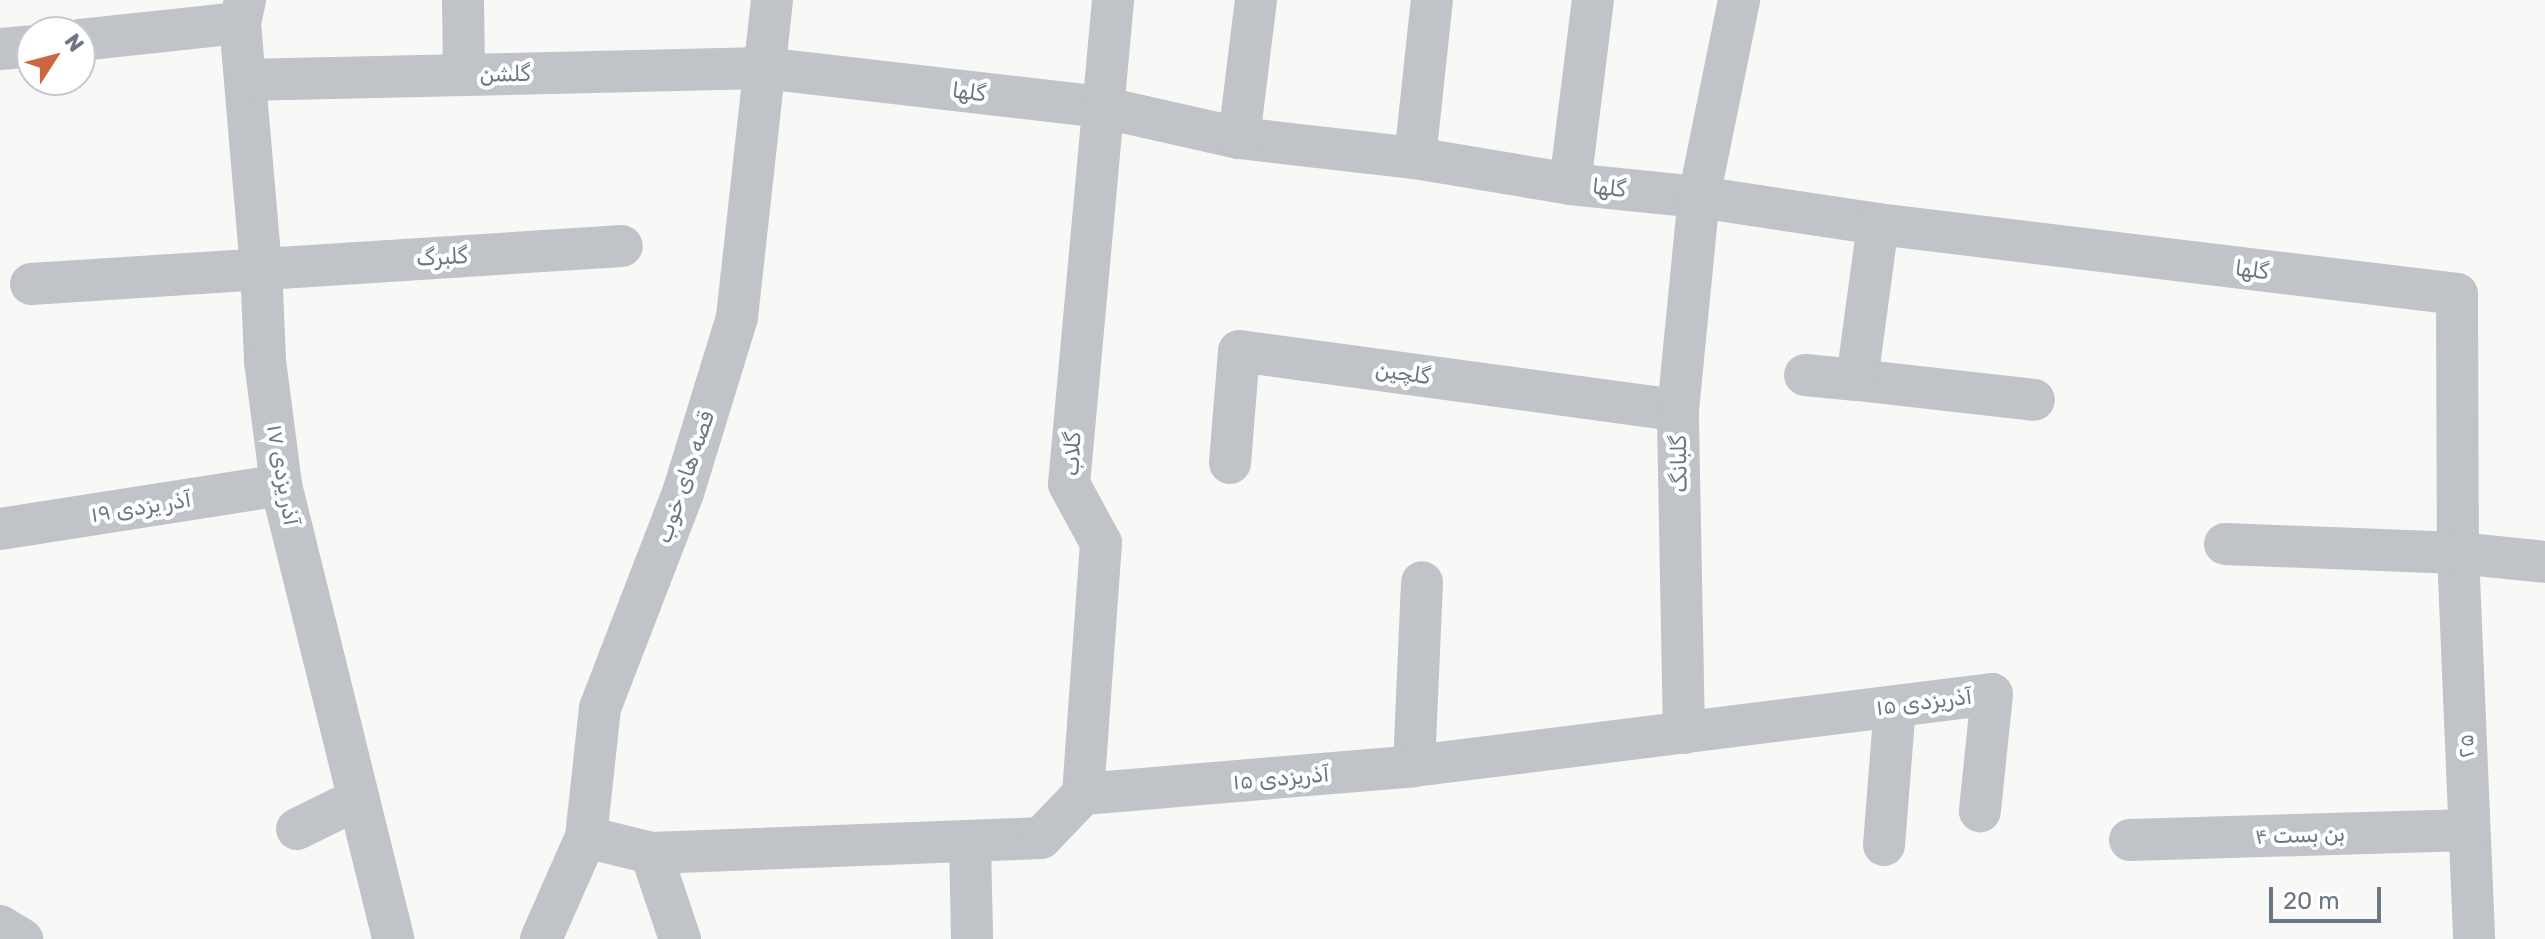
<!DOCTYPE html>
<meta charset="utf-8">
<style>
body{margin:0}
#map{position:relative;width:2545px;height:939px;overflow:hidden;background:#f8f8f6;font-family:Rubik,Vazirmatn,sans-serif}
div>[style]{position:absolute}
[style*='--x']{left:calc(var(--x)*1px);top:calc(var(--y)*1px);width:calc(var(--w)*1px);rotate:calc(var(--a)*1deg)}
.minor>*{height:42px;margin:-21px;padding:0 21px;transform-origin:21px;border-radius:21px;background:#c0c3c7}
span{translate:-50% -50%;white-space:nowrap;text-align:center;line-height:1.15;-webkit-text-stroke:8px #fff;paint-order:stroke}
.street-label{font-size:22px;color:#6b7783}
.north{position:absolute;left:16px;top:16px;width:80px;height:80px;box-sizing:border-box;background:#fff;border:2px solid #c4c9cd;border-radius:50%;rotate:54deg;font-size:22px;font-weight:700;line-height:32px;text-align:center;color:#6b7783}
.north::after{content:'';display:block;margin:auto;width:28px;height:36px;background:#cd6741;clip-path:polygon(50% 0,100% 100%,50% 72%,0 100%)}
.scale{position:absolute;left:2269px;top:887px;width:112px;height:36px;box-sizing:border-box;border:4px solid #6b7783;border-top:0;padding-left:10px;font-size:24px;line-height:28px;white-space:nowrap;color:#6b7783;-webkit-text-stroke:6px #fff;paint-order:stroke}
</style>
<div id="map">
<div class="minor">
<div style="--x:245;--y:0;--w:24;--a:102"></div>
<div style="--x:240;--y:23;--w:246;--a:85.1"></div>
<div style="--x:261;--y:268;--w:93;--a:87.5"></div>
<div style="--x:265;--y:361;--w:125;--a:82.6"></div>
<div style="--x:281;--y:485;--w:468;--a:76.1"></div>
<div style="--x:463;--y:0;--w:75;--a:89.2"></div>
<div style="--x:80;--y:40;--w:161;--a:-6.1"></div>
<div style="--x:0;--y:49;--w:32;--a:-5"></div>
<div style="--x:245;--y:80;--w:519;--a:-1.32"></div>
<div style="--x:764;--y:68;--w:339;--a:6.6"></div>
<div style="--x:1101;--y:107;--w:141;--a:12.7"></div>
<div style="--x:1239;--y:138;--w:177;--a:6.5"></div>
<div style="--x:1415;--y:158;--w:157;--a:9.5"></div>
<div style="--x:1570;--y:184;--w:130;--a:5.8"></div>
<div style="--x:1699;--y:197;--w:181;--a:8.6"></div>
<div style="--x:1878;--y:224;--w:583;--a:6.89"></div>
<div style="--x:2457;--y:294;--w:259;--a:89.8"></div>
<div style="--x:2458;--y:553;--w:386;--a:87.6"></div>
<div style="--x:1239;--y:138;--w:139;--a:-83"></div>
<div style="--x:1415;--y:158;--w:159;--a:-83.9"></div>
<div style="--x:1570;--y:184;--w:185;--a:-82.9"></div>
<div style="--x:1878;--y:224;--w:157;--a:97.7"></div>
<div style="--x:1857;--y:380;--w:178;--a:6.4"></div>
<div style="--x:31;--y:284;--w:592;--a:-3.68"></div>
<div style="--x:1805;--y:375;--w:52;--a:5.5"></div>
<div style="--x:1230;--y:463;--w:112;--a:-85.4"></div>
<div style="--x:1239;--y:351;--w:443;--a:7.7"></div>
<div style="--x:0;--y:529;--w:284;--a:-8.9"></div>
<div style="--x:2225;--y:544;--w:233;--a:2.2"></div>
<div style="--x:2458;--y:553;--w:87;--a:5.9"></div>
<div style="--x:1684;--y:733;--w:323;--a:-91.1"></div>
<div style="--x:1678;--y:410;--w:214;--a:-84.4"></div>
<div style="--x:1699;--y:197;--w:201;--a:-78.5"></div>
<div style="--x:1414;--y:766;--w:184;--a:-87.5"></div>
<div style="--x:1083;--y:794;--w:252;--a:-85.9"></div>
<div style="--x:1101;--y:543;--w:67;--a:-118.5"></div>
<div style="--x:1069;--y:484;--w:486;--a:-84.8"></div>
<div style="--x:297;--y:829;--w:68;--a:-26.2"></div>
<div style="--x:586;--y:837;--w:67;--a:13.8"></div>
<div style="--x:651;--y:853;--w:390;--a:-2.2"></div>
<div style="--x:1041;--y:838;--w:61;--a:-46.3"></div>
<div style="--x:1083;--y:794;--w:332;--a:-4.8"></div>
<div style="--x:1414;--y:766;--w:582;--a:-7.1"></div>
<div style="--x:1992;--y:694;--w:118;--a:95.9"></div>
<div style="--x:2130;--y:840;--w:339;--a:-1.7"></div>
<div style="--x:970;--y:841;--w:98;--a:88.8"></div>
<div style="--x:1884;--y:845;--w:139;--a:-85.5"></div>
<div style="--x:651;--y:853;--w:91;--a:71.4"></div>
<div style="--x:0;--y:926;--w:26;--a:31"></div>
<div style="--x:541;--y:939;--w:111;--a:-66.2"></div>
<div style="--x:586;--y:837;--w:130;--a:-83.8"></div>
<div style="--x:600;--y:708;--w:230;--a:-68.9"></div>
<div style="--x:683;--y:493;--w:184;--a:-72.9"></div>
<div style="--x:737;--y:317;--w:319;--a:-83.7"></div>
</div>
<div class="street-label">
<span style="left:505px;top:74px;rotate:-1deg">گلشن</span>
<span style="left:969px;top:92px;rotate:7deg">گلها</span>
<span style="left:1609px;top:188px;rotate:6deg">گلها</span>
<span style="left:442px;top:257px;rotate:-3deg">گلبرگ</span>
<span style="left:2252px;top:270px;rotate:7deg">گلها</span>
<span style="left:1403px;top:373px;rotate:8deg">گلچین</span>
<span style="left:1072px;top:454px;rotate:-87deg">گلاب</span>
<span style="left:1679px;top:464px;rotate:-91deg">گلبانگ</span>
<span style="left:283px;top:475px;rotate:80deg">آذر یزدی ۱۷</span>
<span style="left:685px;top:477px;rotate:-71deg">قصه های خوب</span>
<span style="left:141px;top:507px;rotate:-9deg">آذر یزدی ۱۹</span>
<span style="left:1924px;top:702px;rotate:-7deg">۱۵ آذریزدی</span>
<span style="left:2466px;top:746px;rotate:-92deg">۲۵</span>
<span style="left:1281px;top:778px;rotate:-5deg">۱۵ آذریزدی</span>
<span style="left:2300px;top:835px;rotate:-2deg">بن بست ۴</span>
</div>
<div class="north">N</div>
<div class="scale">20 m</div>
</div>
